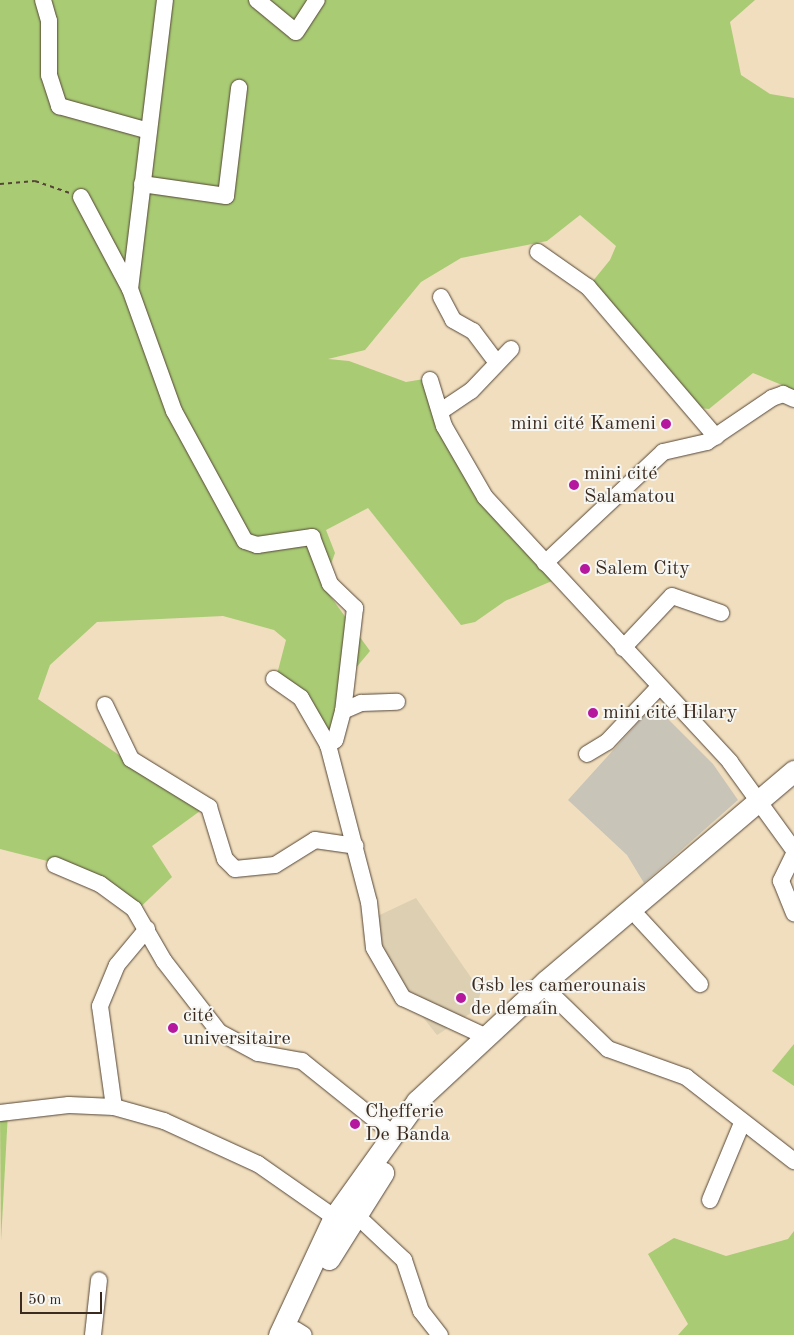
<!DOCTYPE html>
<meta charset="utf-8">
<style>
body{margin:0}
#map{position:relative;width:794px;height:1335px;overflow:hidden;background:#f0debe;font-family:"Old Standard TT",serif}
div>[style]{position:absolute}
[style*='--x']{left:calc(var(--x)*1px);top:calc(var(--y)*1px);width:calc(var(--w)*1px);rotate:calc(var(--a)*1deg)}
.built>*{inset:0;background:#ddcfb1}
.industrial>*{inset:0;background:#c8c4b8}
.green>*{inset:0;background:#a8cb74}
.path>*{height:2px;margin-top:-1px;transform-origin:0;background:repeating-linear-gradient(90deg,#564536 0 4px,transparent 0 8px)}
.roads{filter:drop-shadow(0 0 1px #564536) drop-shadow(0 0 1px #564536)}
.minor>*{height:16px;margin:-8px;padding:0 8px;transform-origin:8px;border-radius:8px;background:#fff}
.major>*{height:21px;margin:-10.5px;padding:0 10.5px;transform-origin:10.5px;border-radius:10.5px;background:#fff}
.dots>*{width:14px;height:14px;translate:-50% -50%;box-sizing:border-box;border:2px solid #f6f6f2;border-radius:50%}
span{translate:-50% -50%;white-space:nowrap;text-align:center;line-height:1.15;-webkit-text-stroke:4px #f6f6f2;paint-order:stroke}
.poi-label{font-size:20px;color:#3b2a1e}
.right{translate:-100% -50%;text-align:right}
.left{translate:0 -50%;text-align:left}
.scale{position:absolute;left:20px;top:1292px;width:82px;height:22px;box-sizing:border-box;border:2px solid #3b2a1e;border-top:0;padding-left:6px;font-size:15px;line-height:18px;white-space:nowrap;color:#3b2a1e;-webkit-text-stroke:4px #f6f6f2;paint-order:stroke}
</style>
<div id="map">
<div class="built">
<div style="clip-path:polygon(416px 898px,481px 992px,474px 1011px,437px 1035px,381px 964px,367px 921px)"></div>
</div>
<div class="industrial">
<div style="clip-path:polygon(654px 705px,713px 764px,738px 800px,644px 883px,627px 855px,568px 800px)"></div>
</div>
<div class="green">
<div style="clip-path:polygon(0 0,755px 0,730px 22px,741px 75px,770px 94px,794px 98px,794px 390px,753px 373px,709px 409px,700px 408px,588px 287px,610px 260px,616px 246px,580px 215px,547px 241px,461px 258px,421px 282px,365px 350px,328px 359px,349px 361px,406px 382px,424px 379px,469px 475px,559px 578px,505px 601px,475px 622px,461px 625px,368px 508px,326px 530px,335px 553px,323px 586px,370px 651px,355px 669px,335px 740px,276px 678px,286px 640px,274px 630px,223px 616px,97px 622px,50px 665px,38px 699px,200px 811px,152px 846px,172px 877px,132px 915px,71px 867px,0 849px)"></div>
<div style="clip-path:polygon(794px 1044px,794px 1086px,772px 1071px)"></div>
<div style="clip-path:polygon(8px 1112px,1px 1241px,0 1113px)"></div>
<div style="clip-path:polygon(794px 1231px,794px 1335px,678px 1335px,688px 1324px,648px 1254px,674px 1238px,726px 1256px,788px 1239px)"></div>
</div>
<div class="path">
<div style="--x:0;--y:184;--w:35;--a:-5"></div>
<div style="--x:35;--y:181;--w:36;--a:19"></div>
</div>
<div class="roads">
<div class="minor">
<div style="--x:43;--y:0;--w:22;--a:74"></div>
<div style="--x:49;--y:21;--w:54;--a:90"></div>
<div style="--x:49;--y:75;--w:33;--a:72"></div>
<div style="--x:59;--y:106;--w:93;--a:15.5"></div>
<div style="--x:257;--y:0;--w:50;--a:39.4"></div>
<div style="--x:296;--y:32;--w:38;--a:-57"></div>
<div style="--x:142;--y:184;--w:85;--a:8.1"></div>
<div style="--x:226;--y:196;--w:109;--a:-83.1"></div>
<div style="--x:81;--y:197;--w:104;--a:62"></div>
<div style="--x:130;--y:289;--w:130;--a:70.2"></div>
<div style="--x:174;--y:411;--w:148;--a:61.4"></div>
<div style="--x:245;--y:541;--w:13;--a:18"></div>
<div style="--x:257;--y:545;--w:56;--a:-8.3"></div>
<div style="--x:312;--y:537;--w:50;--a:69"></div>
<div style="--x:330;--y:584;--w:35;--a:44"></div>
<div style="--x:355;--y:608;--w:104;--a:96.6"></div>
<div style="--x:343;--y:711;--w:30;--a:105"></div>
<div style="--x:335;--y:740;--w:9;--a:144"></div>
<div style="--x:538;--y:252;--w:61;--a:35"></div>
<div style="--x:588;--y:287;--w:197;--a:49.5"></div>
<div style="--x:130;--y:289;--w:291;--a:-83.1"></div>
<div style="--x:441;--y:297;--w:26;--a:62"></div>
<div style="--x:453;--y:320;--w:23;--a:29"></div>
<div style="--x:473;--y:331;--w:40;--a:53"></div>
<div style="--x:430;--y:380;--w:48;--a:73.1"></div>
<div style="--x:444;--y:426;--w:82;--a:60"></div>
<div style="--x:485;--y:497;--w:361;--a:47.2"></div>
<div style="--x:730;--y:762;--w:109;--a:54"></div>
<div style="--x:441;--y:411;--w:36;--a:-34"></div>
<div style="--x:471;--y:391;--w:58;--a:-46.4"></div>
<div style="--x:545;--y:563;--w:162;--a:-43.2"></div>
<div style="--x:663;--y:452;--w:45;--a:-12.8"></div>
<div style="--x:707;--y:442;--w:78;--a:-34.1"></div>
<div style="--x:772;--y:398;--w:12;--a:-20"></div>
<div style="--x:783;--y:394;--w:12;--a:24"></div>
<div style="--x:623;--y:648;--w:71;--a:-46.7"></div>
<div style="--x:672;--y:596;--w:52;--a:19.1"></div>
<div style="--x:274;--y:679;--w:33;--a:35"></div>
<div style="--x:301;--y:698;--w:54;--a:60.1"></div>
<div style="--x:328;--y:745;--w:162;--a:75.4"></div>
<div style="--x:369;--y:902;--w:46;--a:83.8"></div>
<div style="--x:374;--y:948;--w:58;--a:59.9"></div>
<div style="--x:403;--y:998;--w:90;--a:24.9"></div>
<div style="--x:105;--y:705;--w:60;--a:64.3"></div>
<div style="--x:131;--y:759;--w:92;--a:31.6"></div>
<div style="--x:209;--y:807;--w:54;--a:72.9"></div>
<div style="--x:225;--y:859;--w:14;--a:45"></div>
<div style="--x:235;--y:869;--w:40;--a:-5.7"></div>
<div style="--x:275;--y:865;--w:47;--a:-32"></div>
<div style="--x:315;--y:840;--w:41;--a:8.3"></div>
<div style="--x:343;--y:711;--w:20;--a:-24"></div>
<div style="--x:361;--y:703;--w:36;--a:-2"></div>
<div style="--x:587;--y:754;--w:23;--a:-31"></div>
<div style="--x:607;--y:742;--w:76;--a:-46.6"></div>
<div style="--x:794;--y:854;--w:30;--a:116"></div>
<div style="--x:781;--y:881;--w:35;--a:68"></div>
<div style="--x:55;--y:865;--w:49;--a:22.9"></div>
<div style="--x:100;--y:884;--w:42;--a:36.3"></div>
<div style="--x:134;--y:909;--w:60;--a:60"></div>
<div style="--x:164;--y:961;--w:90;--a:52.2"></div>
<div style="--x:219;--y:1032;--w:44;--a:28.3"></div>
<div style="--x:258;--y:1053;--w:45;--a:10.3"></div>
<div style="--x:302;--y:1061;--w:117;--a:38.7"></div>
<div style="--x:639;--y:918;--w:90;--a:47.3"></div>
<div style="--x:542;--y:985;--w:92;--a:44.1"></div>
<div style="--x:608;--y:1049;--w:83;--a:19.7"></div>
<div style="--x:686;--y:1077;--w:137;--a:37.9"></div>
<div style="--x:114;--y:1107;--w:102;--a:-97.9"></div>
<div style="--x:100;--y:1006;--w:44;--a:-67.5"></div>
<div style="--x:117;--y:965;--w:47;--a:-50.2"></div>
<div style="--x:0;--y:1113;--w:69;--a:-6.6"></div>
<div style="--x:69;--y:1105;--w:45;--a:2.5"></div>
<div style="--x:114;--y:1107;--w:52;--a:15.6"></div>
<div style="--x:164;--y:1121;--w:103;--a:24.6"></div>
<div style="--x:258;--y:1164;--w:93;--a:34.9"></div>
<div style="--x:710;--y:1200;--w:83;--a:-67.4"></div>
<div style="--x:355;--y:1214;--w:67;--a:43.2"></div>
<div style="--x:404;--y:1260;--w:54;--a:71.6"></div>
<div style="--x:421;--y:1311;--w:31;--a:52"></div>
<div style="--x:296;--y:1330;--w:9;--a:32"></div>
<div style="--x:93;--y:1335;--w:55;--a:-83.8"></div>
</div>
<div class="major">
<div style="--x:329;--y:1259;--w:102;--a:-57.9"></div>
<div style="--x:279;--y:1335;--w:130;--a:-65"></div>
<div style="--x:334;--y:1217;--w:143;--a:-54.4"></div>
<div style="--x:417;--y:1101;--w:176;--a:-42.9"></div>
<div style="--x:546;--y:981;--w:325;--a:-40.3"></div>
</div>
</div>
<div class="dots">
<div style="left:666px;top:424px;background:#b5179e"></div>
<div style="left:574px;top:485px;background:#b5179e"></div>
<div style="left:585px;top:569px;background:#b5179e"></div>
<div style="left:593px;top:713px;background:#b5179e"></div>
<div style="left:461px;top:998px;background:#b5179e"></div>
<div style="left:173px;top:1028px;background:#b5179e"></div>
<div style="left:355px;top:1124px;background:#b5179e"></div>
</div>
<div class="poi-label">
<span class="right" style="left:656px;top:424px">mini cité Kameni</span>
<span class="left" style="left:584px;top:486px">mini cité<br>Salamatou</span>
<span class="left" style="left:595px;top:569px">Salem City</span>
<span class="left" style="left:603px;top:713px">mini cité Hilary</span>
<span class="left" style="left:471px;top:998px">Gsb les camerounais<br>de demain</span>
<span class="left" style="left:183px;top:1028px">cité<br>universitaire</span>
<span class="left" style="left:365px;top:1124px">Chefferie<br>De Banda</span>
</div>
<div class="scale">50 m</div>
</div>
